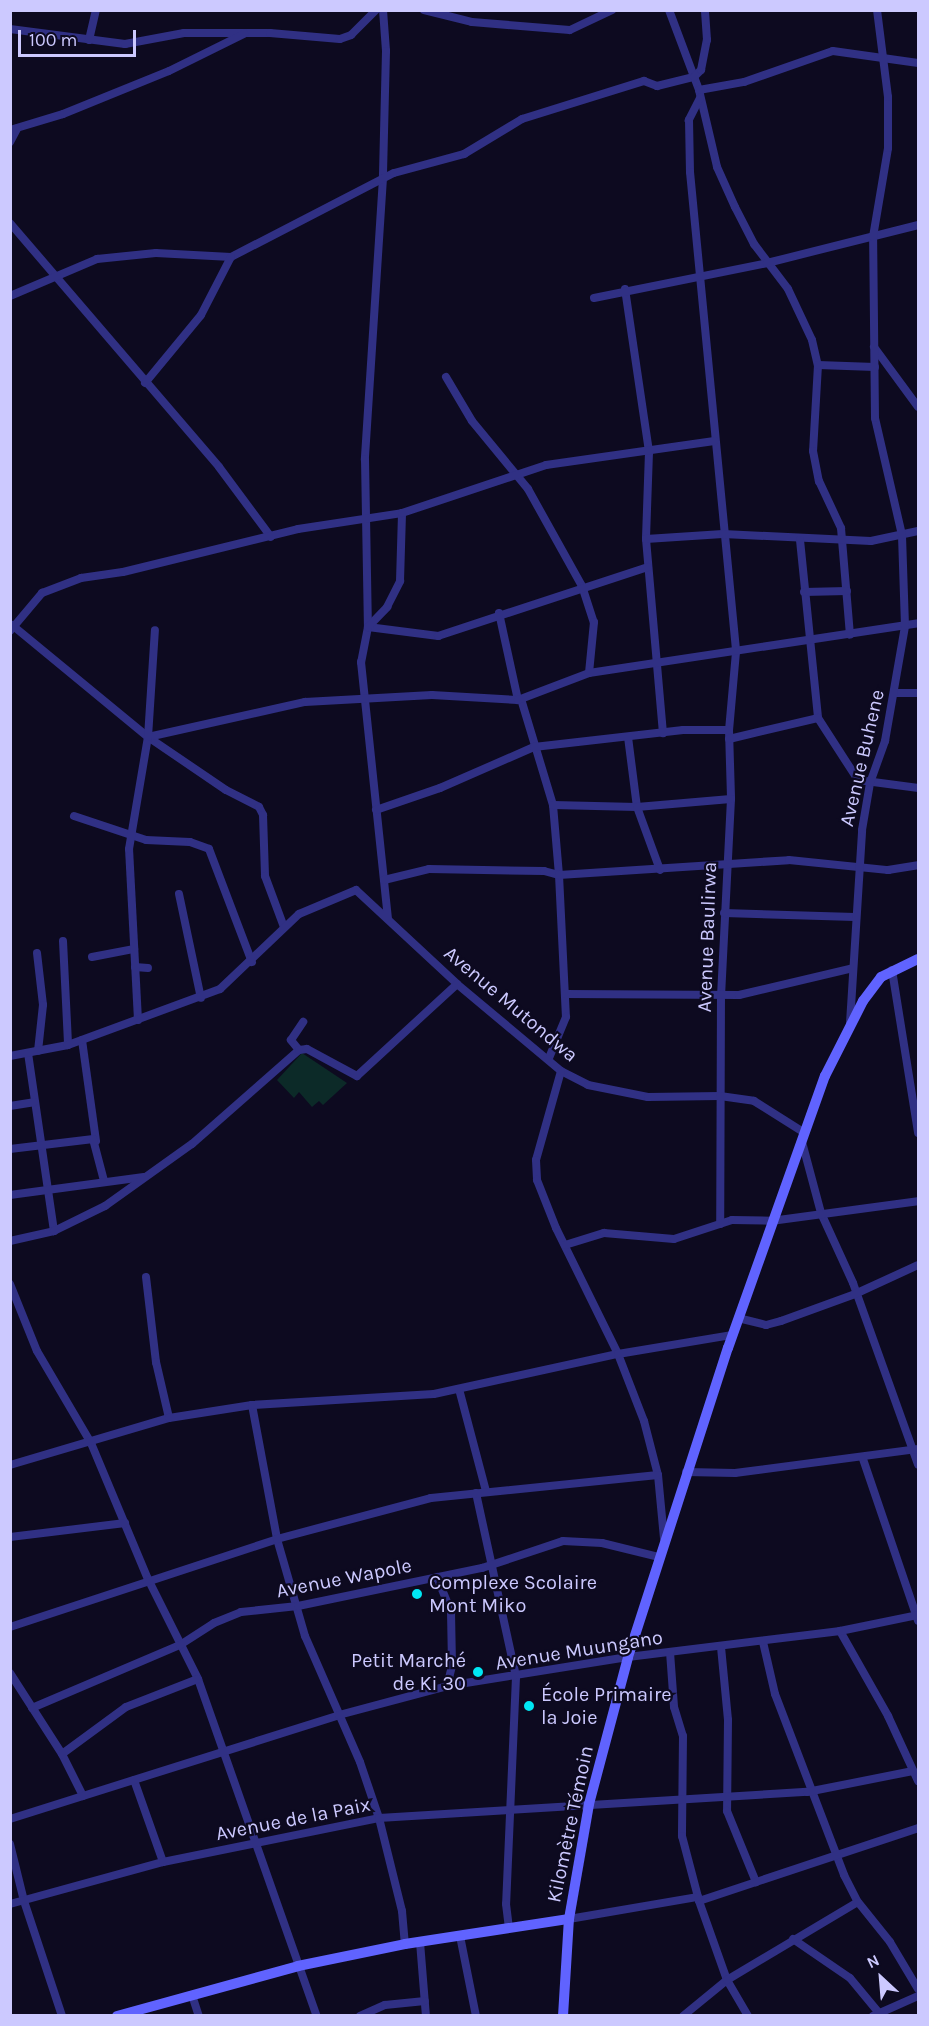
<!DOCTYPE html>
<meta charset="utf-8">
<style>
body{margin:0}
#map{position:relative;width:929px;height:2026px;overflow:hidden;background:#0d0a20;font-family:Karla,sans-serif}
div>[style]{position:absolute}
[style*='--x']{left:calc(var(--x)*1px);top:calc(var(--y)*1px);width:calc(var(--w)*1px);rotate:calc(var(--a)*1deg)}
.green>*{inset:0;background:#0c2a28}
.street>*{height:8px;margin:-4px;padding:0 4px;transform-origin:4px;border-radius:4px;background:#303084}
.secondary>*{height:10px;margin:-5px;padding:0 5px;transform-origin:5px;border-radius:5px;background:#6063ff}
.dots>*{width:16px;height:16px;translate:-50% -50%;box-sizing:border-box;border:3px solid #0d0a20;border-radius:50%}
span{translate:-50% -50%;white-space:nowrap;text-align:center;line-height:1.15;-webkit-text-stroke:4.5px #0d0a20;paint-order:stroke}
.street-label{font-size:20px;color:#ccc9ff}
.poi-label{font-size:20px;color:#ccc9ff}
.left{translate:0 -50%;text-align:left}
.right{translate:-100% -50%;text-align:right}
.frame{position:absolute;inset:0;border:12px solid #ccc9ff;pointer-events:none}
.north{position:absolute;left:851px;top:1948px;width:60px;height:60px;-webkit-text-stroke:4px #0d0a20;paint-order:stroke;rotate:334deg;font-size:16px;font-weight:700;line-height:24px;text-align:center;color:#ccc9ff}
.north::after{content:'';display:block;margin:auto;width:21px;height:27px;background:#ccc9ff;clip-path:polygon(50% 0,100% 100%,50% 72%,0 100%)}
.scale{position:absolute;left:18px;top:30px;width:118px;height:27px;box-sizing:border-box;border:3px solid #ccc9ff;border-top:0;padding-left:8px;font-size:18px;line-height:21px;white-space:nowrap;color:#ccc9ff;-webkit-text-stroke:4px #0d0a20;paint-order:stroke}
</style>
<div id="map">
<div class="green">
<div style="clip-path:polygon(302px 1053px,347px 1083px,323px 1105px,319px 1101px,312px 1107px,299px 1092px,294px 1098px,277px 1080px)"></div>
</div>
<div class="street">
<div style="--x:383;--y:10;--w:41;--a:85.8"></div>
<div style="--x:386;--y:51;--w:127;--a:91.4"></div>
<div style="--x:383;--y:178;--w:282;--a:93.7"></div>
<div style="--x:365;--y:459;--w:168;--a:89"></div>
<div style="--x:368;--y:627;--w:36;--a:101"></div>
<div style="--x:361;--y:662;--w:258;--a:84"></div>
<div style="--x:424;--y:10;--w:49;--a:14"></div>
<div style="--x:472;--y:22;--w:98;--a:4.7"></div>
<div style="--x:570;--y:30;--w:47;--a:-25.5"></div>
<div style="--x:669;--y:10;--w:85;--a:69.4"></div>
<div style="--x:699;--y:90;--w:79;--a:76.8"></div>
<div style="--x:717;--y:167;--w:44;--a:65.8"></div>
<div style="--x:735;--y:207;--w:42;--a:62.8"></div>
<div style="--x:754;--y:244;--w:56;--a:52.9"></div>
<div style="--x:788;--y:289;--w:56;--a:64.8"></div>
<div style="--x:812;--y:340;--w:26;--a:77"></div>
<div style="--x:818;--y:365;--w:86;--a:93.3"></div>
<div style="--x:813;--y:451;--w:31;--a:79"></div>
<div style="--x:819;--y:481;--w:52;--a:64.9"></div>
<div style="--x:841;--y:528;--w:107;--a:85.2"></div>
<div style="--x:10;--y:29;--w:116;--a:7.4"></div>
<div style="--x:125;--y:44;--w:60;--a:-10.6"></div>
<div style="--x:184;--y:33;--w:86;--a:0"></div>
<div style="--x:270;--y:33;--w:70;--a:4.9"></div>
<div style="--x:340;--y:39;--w:12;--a:-20"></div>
<div style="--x:351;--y:35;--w:35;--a:-45"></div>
<div style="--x:89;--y:40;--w:31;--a:-77"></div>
<div style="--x:699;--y:90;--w:46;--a:-10.1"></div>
<div style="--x:744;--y:82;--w:94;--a:-19.2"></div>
<div style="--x:833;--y:51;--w:86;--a:8"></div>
<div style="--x:700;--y:98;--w:25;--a:117"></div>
<div style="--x:689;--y:120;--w:52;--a:88.9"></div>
<div style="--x:690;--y:172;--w:482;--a:84.5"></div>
<div style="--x:736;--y:652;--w:78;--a:95.1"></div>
<div style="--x:729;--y:730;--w:69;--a:88.3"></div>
<div style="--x:731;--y:799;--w:195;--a:92.9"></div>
<div style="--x:721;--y:994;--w:230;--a:90.2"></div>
<div style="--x:10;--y:130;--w:55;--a:-16.8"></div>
<div style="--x:63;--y:114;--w:114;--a:-22.1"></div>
<div style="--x:169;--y:71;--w:84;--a:-26.3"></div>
<div style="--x:10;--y:142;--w:15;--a:-62"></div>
<div style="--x:10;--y:223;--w:321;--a:49.4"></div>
<div style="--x:219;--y:467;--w:87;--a:53.4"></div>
<div style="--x:625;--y:289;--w:165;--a:81.6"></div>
<div style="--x:649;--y:452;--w:87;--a:92"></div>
<div style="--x:646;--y:539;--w:195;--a:85"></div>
<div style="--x:10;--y:296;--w:95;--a:-23"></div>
<div style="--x:97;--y:259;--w:59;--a:-5.8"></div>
<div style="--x:156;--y:253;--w:75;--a:3.1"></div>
<div style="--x:231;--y:257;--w:183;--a:-27.3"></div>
<div style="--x:394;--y:173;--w:73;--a:-15.2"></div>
<div style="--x:464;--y:154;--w:68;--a:-31.1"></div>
<div style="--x:522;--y:119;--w:128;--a:-17.3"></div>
<div style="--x:644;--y:81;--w:14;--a:21"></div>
<div style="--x:657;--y:86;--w:38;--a:-14"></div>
<div style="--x:694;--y:77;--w:10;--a:-45"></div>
<div style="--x:701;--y:70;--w:31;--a:-79"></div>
<div style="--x:707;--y:40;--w:30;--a:-94"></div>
<div style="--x:594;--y:298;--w:177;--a:-11.4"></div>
<div style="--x:767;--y:263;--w:156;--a:-14.1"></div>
<div style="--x:874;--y:347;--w:74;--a:53.7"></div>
<div style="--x:818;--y:365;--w:57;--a:2"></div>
<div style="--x:446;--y:377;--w:51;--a:59.4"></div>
<div style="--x:472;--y:421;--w:88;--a:50.5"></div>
<div style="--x:528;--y:489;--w:111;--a:60.9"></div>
<div style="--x:582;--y:586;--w:38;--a:72"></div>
<div style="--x:594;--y:622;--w:51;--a:95.6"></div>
<div style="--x:145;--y:383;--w:88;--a:-50.5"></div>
<div style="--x:201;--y:315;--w:65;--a:-62.7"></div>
<div style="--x:646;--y:539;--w:77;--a:-3.7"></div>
<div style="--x:723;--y:534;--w:148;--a:2.7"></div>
<div style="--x:871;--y:541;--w:48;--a:-12"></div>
<div style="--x:800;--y:540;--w:179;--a:84.2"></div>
<div style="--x:818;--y:718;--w:74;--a:57.2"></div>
<div style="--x:858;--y:780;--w:61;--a:7.6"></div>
<div style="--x:804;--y:592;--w:43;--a:-1.3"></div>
<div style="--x:499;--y:613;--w:89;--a:77.7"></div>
<div style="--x:12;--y:625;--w:176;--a:39.5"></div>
<div style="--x:148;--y:737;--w:94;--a:34.2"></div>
<div style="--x:226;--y:790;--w:37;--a:27"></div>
<div style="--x:259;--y:807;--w:9;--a:63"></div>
<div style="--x:263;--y:815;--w:61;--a:88.1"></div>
<div style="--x:265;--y:876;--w:54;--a:69.6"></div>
<div style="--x:368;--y:627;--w:71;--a:7.3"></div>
<div style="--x:438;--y:636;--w:221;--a:-18.2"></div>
<div style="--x:368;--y:627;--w:28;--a:-46"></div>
<div style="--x:387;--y:607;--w:29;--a:-63"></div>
<div style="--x:400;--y:581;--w:68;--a:-88.3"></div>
<div style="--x:10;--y:631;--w:50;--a:-49.9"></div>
<div style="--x:42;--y:593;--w:42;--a:-21"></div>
<div style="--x:81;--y:578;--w:42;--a:-8.1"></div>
<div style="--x:123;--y:572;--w:180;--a:-13.8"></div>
<div style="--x:298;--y:529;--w:105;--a:-8.7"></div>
<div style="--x:402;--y:513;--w:152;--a:-18.4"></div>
<div style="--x:546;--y:465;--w:170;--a:-8.1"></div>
<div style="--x:895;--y:693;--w:23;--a:0"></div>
<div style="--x:521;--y:699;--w:111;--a:73.2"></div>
<div style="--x:553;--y:805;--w:70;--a:85.1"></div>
<div style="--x:559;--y:875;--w:142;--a:87.2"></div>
<div style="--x:566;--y:1017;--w:44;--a:112.5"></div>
<div style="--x:148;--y:737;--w:161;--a:-12.6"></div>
<div style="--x:305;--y:702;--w:127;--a:-3.2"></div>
<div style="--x:432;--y:695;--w:86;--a:3.3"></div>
<div style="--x:518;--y:700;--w:76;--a:-20.8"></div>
<div style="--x:589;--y:673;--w:333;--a:-8.6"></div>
<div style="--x:628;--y:737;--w:71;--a:82.7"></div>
<div style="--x:637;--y:807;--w:67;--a:69.9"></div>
<div style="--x:729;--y:739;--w:91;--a:-13.3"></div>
<div style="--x:553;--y:805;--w:84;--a:1.4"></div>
<div style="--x:637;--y:807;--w:94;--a:-4.9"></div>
<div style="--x:376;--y:810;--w:68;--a:-19"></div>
<div style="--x:440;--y:788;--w:103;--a:-23.6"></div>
<div style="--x:534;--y:747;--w:150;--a:-6.5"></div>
<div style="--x:683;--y:730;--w:46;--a:0"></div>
<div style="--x:74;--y:816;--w:76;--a:18.4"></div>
<div style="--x:146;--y:840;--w:44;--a:2.6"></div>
<div style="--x:190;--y:842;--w:20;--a:20"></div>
<div style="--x:209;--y:849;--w:121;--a:69.2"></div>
<div style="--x:384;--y:880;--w:46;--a:-13.7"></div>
<div style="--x:429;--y:869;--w:115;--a:1"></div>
<div style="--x:544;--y:871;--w:16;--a:15"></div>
<div style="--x:559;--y:875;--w:230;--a:-3.7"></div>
<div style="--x:789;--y:860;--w:100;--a:5.8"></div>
<div style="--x:888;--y:870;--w:30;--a:-9"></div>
<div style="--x:179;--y:894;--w:106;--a:78.1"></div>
<div style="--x:724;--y:913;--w:131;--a:1.7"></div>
<div style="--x:63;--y:941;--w:104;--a:87.2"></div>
<div style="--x:37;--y:953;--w:52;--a:83.4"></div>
<div style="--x:43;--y:1005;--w:46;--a:96.2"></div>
<div style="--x:92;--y:957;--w:43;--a:-10.8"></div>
<div style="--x:135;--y:967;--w:13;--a:4"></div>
<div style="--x:892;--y:970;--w:165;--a:80.9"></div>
<div style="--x:565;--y:994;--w:174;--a:0.3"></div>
<div style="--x:739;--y:995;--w:117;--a:-13.3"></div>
<div style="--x:138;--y:1020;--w:171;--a:-93"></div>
<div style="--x:129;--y:849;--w:114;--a:-80.4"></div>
<div style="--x:148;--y:737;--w:107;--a:-86.3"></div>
<div style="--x:850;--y:1023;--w:193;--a:-86.4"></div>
<div style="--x:862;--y:830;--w:48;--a:-80.3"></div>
<div style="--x:870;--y:783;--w:45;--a:-70.3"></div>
<div style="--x:885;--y:741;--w:117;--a:-80.1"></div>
<div style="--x:905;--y:626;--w:91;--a:-91.9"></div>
<div style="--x:902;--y:535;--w:120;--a:-103"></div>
<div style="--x:875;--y:418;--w:181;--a:-90.6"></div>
<div style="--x:873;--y:237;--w:90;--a:-80.4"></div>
<div style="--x:888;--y:148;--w:51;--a:-90"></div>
<div style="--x:888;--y:97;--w:88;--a:-97.2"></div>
<div style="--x:82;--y:1040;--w:102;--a:82.1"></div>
<div style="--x:299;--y:1050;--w:13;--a:-129"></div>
<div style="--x:291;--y:1040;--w:22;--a:-56"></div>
<div style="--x:28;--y:1053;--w:180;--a:81.7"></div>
<div style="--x:10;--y:1056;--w:59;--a:-10.7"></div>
<div style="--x:68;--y:1045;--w:162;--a:-20.2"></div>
<div style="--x:220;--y:989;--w:109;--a:-43.5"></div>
<div style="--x:299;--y:914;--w:62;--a:-22.8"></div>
<div style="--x:356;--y:890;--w:138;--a:42.9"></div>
<div style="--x:457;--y:984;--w:136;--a:39.9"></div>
<div style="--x:561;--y:1071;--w:30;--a:27"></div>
<div style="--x:588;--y:1085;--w:61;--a:11.3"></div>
<div style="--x:648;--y:1097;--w:72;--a:-0.8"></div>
<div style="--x:720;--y:1096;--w:34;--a:8"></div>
<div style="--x:754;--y:1101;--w:58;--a:32.3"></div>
<div style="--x:561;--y:1071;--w:92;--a:105.7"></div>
<div style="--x:536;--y:1160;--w:20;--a:87"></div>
<div style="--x:537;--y:1180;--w:52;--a:68.4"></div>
<div style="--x:556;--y:1228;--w:140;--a:63.8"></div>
<div style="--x:618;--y:1354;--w:72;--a:68.8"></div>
<div style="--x:644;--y:1421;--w:56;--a:75.5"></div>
<div style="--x:658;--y:1475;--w:64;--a:84.6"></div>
<div style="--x:10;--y:1106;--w:24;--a:-9"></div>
<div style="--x:802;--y:1142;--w:73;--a:75"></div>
<div style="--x:821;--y:1213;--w:77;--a:65.4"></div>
<div style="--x:853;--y:1283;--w:193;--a:70.3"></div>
<div style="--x:10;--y:1149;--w:84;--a:-6.9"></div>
<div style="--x:93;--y:1139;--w:43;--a:75.3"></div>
<div style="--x:10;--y:1195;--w:135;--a:-7.7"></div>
<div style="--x:10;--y:1241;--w:45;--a:-12.8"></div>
<div style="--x:54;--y:1231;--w:57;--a:-26.1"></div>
<div style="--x:105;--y:1206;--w:107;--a:-35.5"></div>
<div style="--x:192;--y:1144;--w:142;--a:-41.3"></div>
<div style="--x:299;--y:1050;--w:8;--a:-7"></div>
<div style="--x:307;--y:1049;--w:57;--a:28.4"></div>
<div style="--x:357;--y:1076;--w:136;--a:-42.6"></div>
<div style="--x:565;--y:1245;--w:41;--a:-17.1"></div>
<div style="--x:604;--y:1233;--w:70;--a:4.9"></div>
<div style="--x:674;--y:1239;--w:61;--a:-18.1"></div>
<div style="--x:732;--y:1220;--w:39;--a:1"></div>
<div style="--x:771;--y:1221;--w:148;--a:-7.7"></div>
<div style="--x:146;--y:1277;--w:86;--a:83.3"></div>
<div style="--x:156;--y:1362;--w:57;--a:76.9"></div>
<div style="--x:10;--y:1284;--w:72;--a:68.1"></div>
<div style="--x:37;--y:1351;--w:107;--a:59.6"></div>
<div style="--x:91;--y:1443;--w:147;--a:67.3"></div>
<div style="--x:148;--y:1579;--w:112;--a:63.4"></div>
<div style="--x:198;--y:1679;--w:357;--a:70.6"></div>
<div style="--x:738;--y:1318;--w:29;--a:14"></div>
<div style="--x:766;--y:1325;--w:16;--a:-15"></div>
<div style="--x:781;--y:1321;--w:79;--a:-20"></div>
<div style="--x:855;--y:1294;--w:69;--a:-24.7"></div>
<div style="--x:459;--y:1389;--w:106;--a:75.2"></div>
<div style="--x:252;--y:1405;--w:136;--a:79.4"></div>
<div style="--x:277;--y:1539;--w:101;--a:73.9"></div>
<div style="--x:305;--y:1636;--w:137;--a:66.4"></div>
<div style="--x:360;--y:1762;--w:59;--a:71.3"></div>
<div style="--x:379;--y:1818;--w:96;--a:76.1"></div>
<div style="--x:402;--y:1911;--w:33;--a:85"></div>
<div style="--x:863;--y:1459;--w:171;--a:71.2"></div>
<div style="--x:10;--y:1465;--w:166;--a:-16.5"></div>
<div style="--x:169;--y:1418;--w:84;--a:-8.9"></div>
<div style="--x:252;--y:1405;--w:182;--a:-3.5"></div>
<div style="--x:434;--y:1394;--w:188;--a:-12.3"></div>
<div style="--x:618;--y:1354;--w:116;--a:-9.5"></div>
<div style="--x:686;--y:1472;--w:49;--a:1.2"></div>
<div style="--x:735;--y:1473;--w:185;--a:-7.5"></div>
<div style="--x:476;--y:1493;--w:188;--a:77.7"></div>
<div style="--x:516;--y:1677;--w:227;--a:92.5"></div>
<div style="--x:506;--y:1904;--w:24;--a:83"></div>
<div style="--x:10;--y:1537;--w:116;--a:-6.9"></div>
<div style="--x:437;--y:1577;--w:38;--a:68"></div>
<div style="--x:451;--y:1612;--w:54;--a:88.9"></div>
<div style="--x:452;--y:1666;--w:21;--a:104"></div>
<div style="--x:10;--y:1627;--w:281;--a:-18.2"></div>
<div style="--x:277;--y:1539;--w:159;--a:-14.9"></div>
<div style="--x:431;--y:1498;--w:228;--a:-5.8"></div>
<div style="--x:840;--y:1631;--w:98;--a:60.5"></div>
<div style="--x:888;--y:1716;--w:72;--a:65.2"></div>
<div style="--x:763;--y:1642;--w:53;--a:77"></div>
<div style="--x:775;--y:1694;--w:194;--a:69.1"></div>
<div style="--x:844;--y:1875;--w:30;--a:63"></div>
<div style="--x:858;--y:1902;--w:51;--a:51.3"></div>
<div style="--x:890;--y:1942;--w:55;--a:59.2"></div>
<div style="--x:721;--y:1647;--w:73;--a:84.5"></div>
<div style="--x:728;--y:1720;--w:91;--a:90.6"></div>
<div style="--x:727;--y:1811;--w:77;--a:67.8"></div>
<div style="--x:670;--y:1652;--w:55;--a:85.8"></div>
<div style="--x:674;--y:1707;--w:30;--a:73"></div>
<div style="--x:683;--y:1736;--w:100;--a:90.6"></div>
<div style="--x:682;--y:1836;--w:67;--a:75.3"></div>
<div style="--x:699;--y:1901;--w:84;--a:70.5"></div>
<div style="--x:727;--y:1980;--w:42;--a:59.7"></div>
<div style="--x:10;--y:1673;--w:96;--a:57.3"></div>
<div style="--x:62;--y:1754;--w:47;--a:63.4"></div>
<div style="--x:32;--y:1708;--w:161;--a:-23.1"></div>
<div style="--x:180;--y:1645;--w:40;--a:-32.9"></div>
<div style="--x:214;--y:1623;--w:29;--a:-22"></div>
<div style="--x:241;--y:1612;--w:57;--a:-6"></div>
<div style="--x:298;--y:1606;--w:188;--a:-11.7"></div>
<div style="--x:482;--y:1568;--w:85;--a:-18.4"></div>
<div style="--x:563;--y:1541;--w:39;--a:3"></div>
<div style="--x:602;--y:1543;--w:59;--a:13.8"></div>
<div style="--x:62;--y:1754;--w:79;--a:-36.3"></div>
<div style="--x:126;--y:1707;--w:77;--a:-21.3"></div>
<div style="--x:134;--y:1780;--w:87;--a:70.5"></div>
<div style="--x:10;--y:1819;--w:345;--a:-17.5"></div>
<div style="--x:339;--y:1715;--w:112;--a:-15"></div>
<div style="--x:447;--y:1686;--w:183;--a:-9.1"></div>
<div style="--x:628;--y:1657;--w:214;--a:-7"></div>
<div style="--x:840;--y:1631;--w:80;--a:-11.6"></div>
<div style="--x:10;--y:1844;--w:59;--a:76.2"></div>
<div style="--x:24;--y:1901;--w:121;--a:71.7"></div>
<div style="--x:699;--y:1901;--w:231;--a:-18.4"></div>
<div style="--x:10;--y:1904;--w:159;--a:-15.4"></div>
<div style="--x:163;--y:1862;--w:220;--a:-11.5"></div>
<div style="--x:379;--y:1818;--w:429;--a:-3.5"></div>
<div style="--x:807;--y:1792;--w:108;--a:-11.2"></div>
<div style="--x:569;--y:1919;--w:131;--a:-9.7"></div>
<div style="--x:460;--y:1936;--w:82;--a:78.7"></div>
<div style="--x:793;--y:1939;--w:69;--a:34.4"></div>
<div style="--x:850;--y:1978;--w:45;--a:50.4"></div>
<div style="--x:420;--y:1942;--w:74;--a:85.4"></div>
<div style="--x:192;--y:1995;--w:22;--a:72"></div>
<div style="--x:360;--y:2016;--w:27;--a:-24"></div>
<div style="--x:385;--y:2005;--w:40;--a:-5.7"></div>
<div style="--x:683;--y:2016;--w:57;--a:-39.3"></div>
<div style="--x:727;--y:1980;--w:152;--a:-30.8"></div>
<div style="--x:873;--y:2016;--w:49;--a:-24"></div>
</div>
<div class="secondary">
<div style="--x:117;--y:2016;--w:188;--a:-15.4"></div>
<div style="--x:298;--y:1966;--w:109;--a:-11.6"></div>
<div style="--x:405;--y:1944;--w:166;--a:-8.7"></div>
<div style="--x:563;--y:2016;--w:97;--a:-86.5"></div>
<div style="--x:569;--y:1919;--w:117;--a:-80.1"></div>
<div style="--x:589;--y:1804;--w:152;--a:-75.1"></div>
<div style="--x:628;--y:1657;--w:325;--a:-72.1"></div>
<div style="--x:728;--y:1348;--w:289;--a:-70.4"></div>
<div style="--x:825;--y:1076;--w:84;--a:-63.1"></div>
<div style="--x:863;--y:1001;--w:30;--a:-53"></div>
<div style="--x:881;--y:977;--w:41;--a:-25.9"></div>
</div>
<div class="dots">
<div style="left:417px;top:1594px;background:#00e7f4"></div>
<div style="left:478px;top:1672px;background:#00e7f4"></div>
<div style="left:529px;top:1706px;background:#00e7f4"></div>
</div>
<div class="street-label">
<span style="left:862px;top:758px;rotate:-77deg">Avenue Buhene</span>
<span style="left:707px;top:937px;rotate:-88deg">Avenue Baulirwa</span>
<span style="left:511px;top:1004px;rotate:40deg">Avenue Mutondwa</span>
<span style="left:344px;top:1578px;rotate:-11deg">Avenue Wapole</span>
<span style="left:579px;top:1650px;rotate:-9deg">Avenue Muungano</span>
<span style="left:293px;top:1819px;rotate:-11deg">Avenue de la Paix</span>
<span style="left:570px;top:1824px;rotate:-78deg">Kilomètre Témoin</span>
</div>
<div class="poi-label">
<span class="left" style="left:429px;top:1594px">Complexe Scolaire<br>Mont Miko</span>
<span class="right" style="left:466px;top:1672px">Petit Marché<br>de Ki 30</span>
<span class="left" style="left:541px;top:1706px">École Primaire<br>la Joie</span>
</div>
<div class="frame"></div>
<div class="north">N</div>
<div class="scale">100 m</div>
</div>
